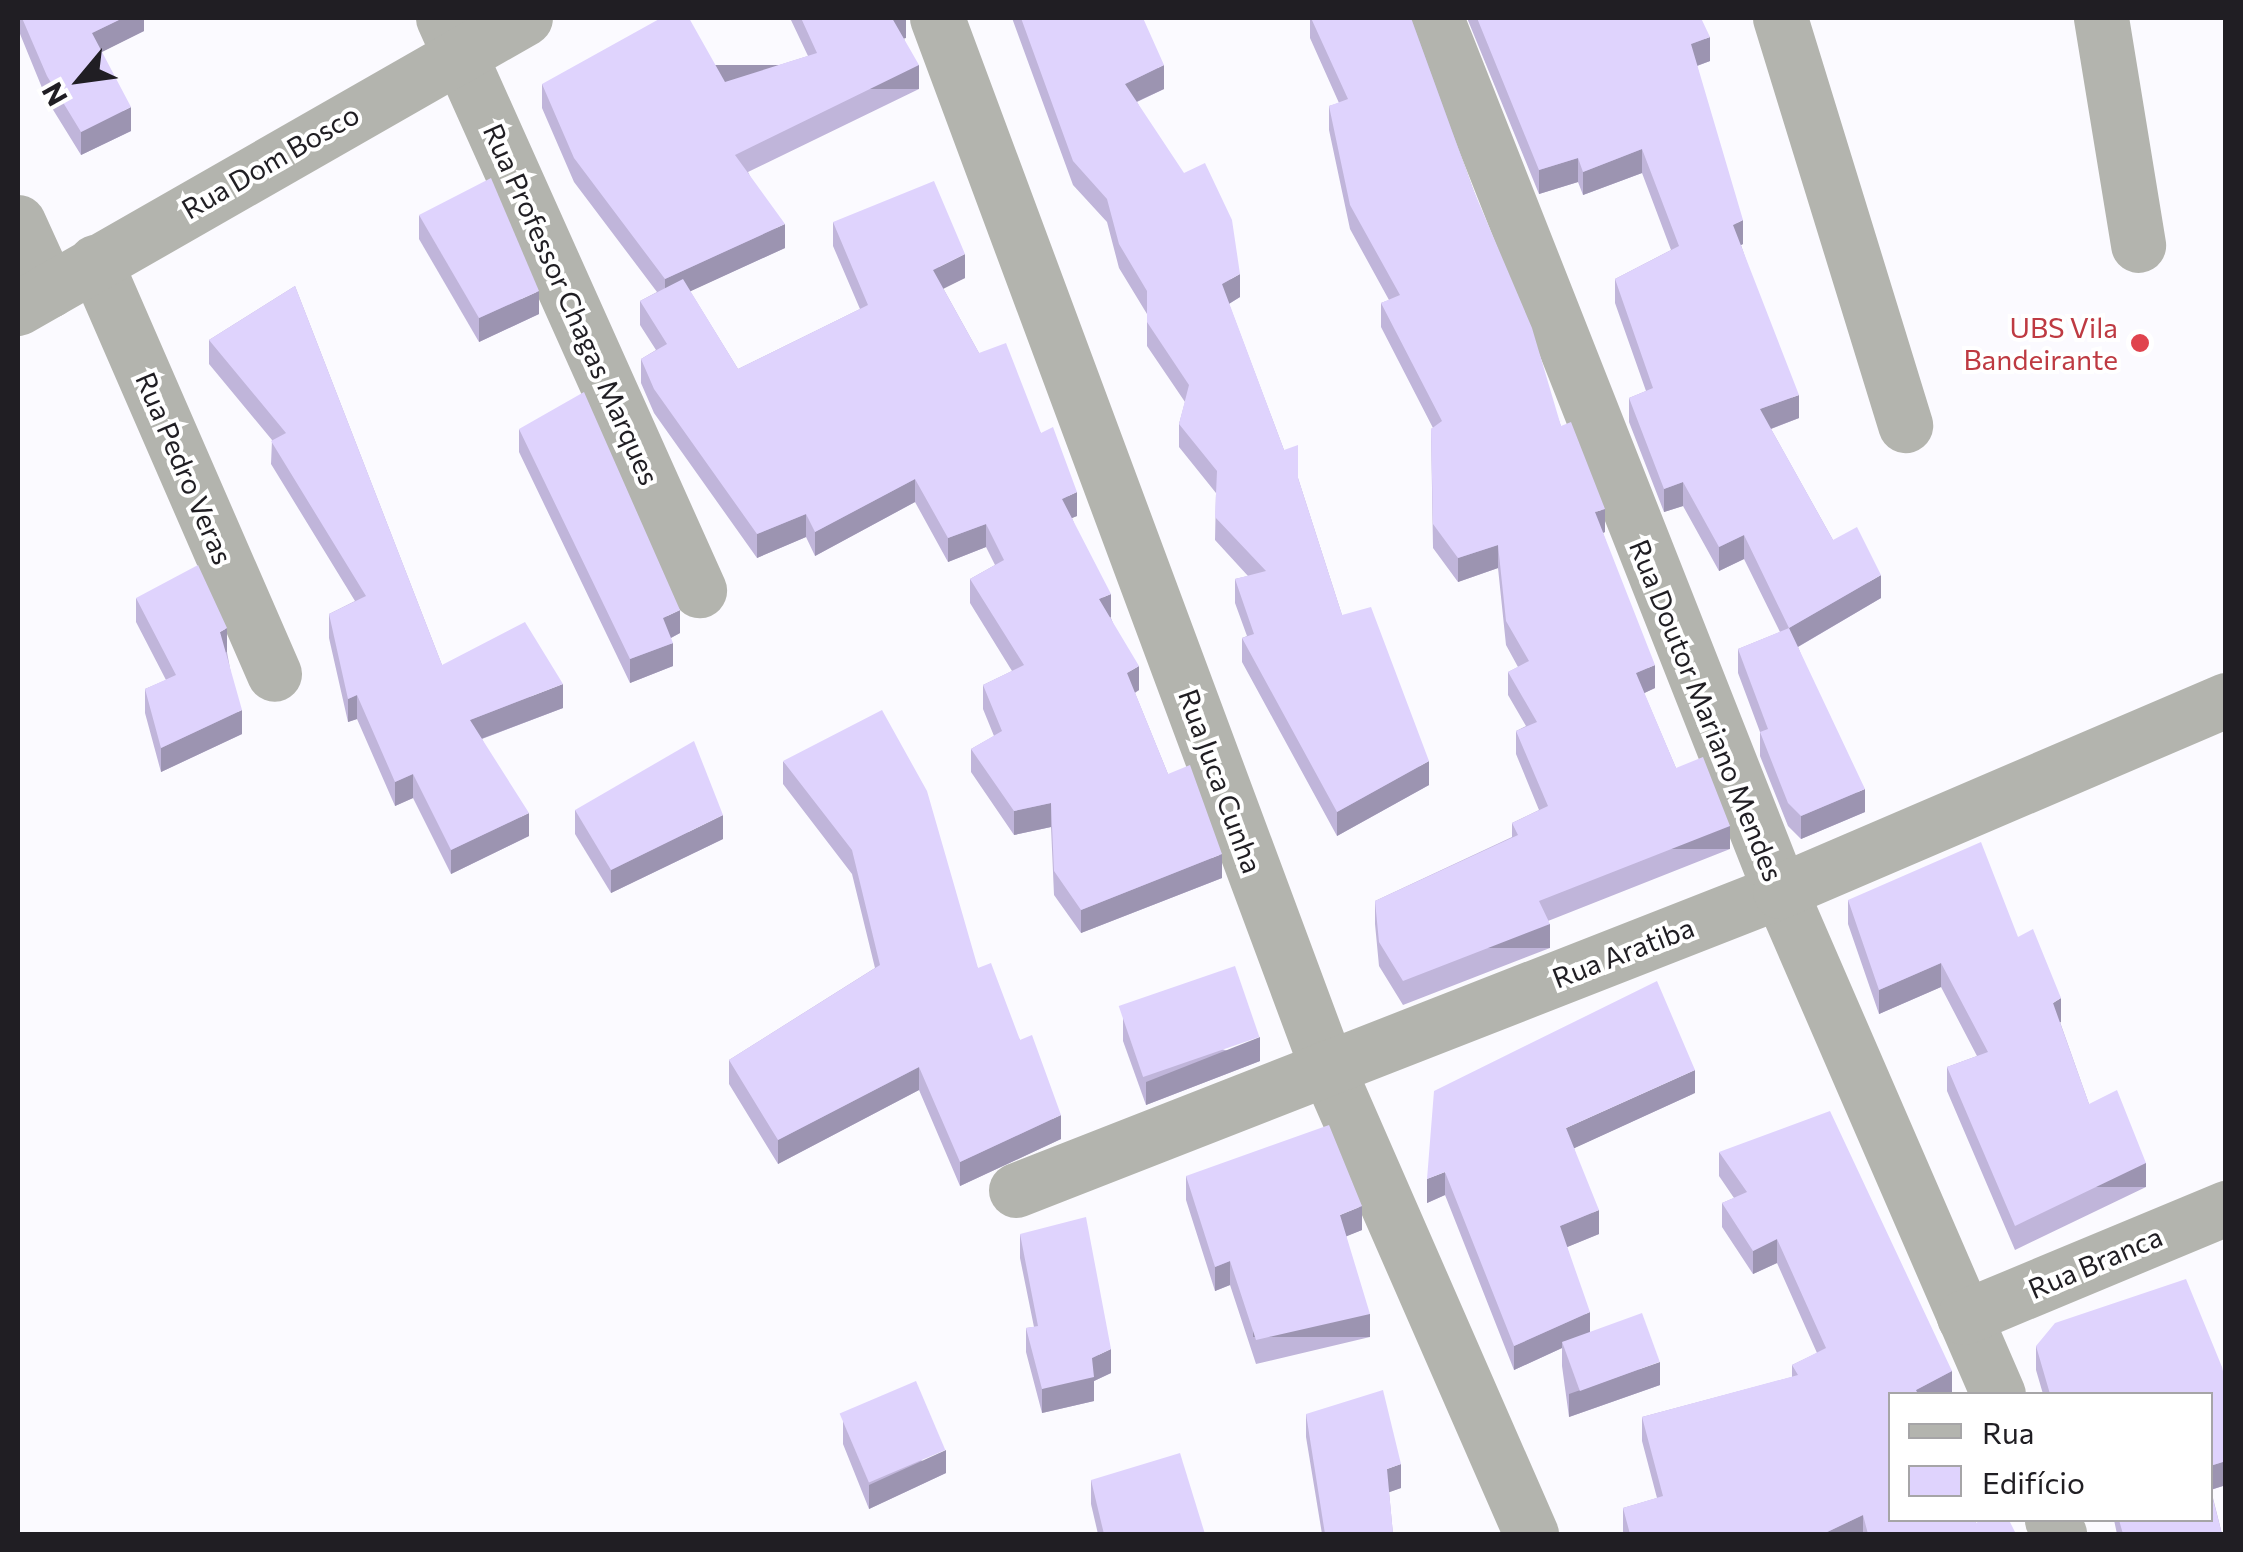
<!DOCTYPE html>
<meta charset="utf-8">
<style>
body{margin:0}
#map{position:relative;width:2243px;height:1552px;overflow:hidden;background:#fbfaff;font-family:Commissioner,sans-serif}
div>[style]{position:absolute}
[style*='--x']{left:calc(var(--x)*1px);top:calc(var(--y)*1px);width:calc(var(--w)*1px);rotate:calc(var(--a)*1deg)}
.minor>*{height:55px;margin:-27.5px;padding:0 27.5px;transform-origin:27.5px;border-radius:27.5px;background:#b3b4ae}
.wall>*{inset:0;background:#c0b5da}
.shaded-wall>*{inset:0;background:#9c94b1;transform-origin:0 0}
.building>*{inset:0;background:#dfd3fd;transform-origin:0 0}
.dots>*{width:28px;height:28px;translate:-50% -50%;box-sizing:border-box;border:5px solid #fff;border-radius:50%}
span{translate:-50% -50%;white-space:nowrap;text-align:center;line-height:1.15;-webkit-text-stroke:8px #fff;paint-order:stroke}
.street-label{font-size:28px;color:#201e23}
.health-label{font-size:28px;color:#be3a42}
.right{translate:-100% -50%;text-align:right}
.frame{position:absolute;inset:0;border:20px solid #201e23;pointer-events:none}
.legend{position:absolute;left:1888px;top:1392px;width:325px;height:130px;box-sizing:border-box;background:#fff;border:2px solid #a6a5a7;margin:0;padding:12px 18px;list-style:none;font-size:30px;color:#201e23}
.legend li{display:flex;align-items:center;gap:20px;height:50px}
.legend b{width:50px;border:2px solid #a6a5a7}
.north{position:absolute;left:30px;top:30px;width:100px;height:100px;-webkit-text-stroke:8px #fff;paint-order:stroke;rotate:241deg;font-size:28px;font-weight:700;line-height:40px;text-align:center;color:#201e23}
.north::after{content:'';display:block;margin:auto;width:35px;height:45px;background:#201e23;clip-path:polygon(50% 0,100% 100%,50% 72%,0 100%)}
</style>
<div id="map">
<div class="minor">
<div style="--x:443;--y:18;--w:627;--a:65.89"></div>
<div style="--x:937;--y:18;--w:1119;--a:69.61"></div>
<div style="--x:1327;--y:1067;--w:510;--a:66.4"></div>
<div style="--x:1436;--y:18;--w:938;--a:68.49"></div>
<div style="--x:1780;--y:891;--w:548;--a:66.57"></div>
<div style="--x:1780;--y:18;--w:426;--a:72.9"></div>
<div style="--x:2101;--y:18;--w:230;--a:80.7"></div>
<div style="--x:18;--y:222;--w:75;--a:65.5"></div>
<div style="--x:95;--y:262;--w:449;--a:66.5"></div>
<div style="--x:18;--y:308;--w:584;--a:-29.77"></div>
<div style="--x:1016;--y:1190;--w:820;--a:-21.37"></div>
<div style="--x:1780;--y:891;--w:485;--a:-23.2"></div>
<div style="--x:1964;--y:1317;--w:284;--a:-22.6"></div>
<div style="--x:2052;--y:1520;--w:16;--a:63"></div>
</div>
<div class="wall">
<div style="clip-path:polygon(18px 18px,144px 18px,144px 31px,101px 52px,131px 131px,81px 155px,47px 100px,18px 29px)"></div>
<div style="clip-path:polygon(790px 18px,906px 18px,906px 38px,904px 38px,919px 89px,748px 172px,785px 248px,690px 291px,738px 369px,860px 309px,833px 246px,833px 222px,965px 278px,943px 288px,979px 353px,1041px 433px,1077px 516px,1072px 518px,1139px 690px,1135px 693px,1168px 774px,1222px 878px,1081px 933px,1054px 895px,1051px 827px,1014px 835px,971px 772px,971px 749px,994px 736px,983px 709px,983px 685px,1012px 671px,970px 603px,970px 579px,995px 565px,986px 547px,948px 562px,915px 502px,815px 556px,806px 537px,757px 558px,654px 413px,641px 383px,641px 359px,656px 350px,640px 325px,640px 301px,657px 292px,574px 182px,542px 108px,542px 84px,725px 82px,808px 56px)"></div>
<div style="clip-path:polygon(1012px 18px,1143px 18px,1164px 89px,1137px 102px,1240px 297px,1229px 304px,1284px 450px,1298px 478px,1342px 615px,1429px 785px,1337px 836px,1242px 662px,1242px 638px,1247px 636px,1235px 603px,1235px 579px,1248px 576px,1215px 540px,1216px 493px,1179px 447px,1179px 424px,1185px 402px,1147px 346px,1147px 314px,1119px 268px,1107px 222px,1073px 185px)"></div>
<div style="clip-path:polygon(1310px 18px,1411px 18px,1473px 189px,1561px 426px,1605px 532px,1603px 533px,1655px 688px,1644px 693px,1676px 768px,1730px 849px,1548px 921px,1550px 948px,1403px 1005px,1379px 966px,1375px 924px,1375px 901px,1512px 837px,1512px 823px,1539px 810px,1516px 754px,1516px 731px,1526px 726px,1508px 695px,1508px 672px,1518px 667px,1506px 645px,1498px 568px,1458px 582px,1433px 548px,1431px 429px,1433px 428px,1381px 327px,1381px 303px,1389px 300px,1350px 229px,1329px 130px,1329px 106px,1339px 103px,1310px 38px)"></div>
<div style="clip-path:polygon(1467px 18px,1701px 18px,1710px 61px,1697px 66px,1743px 244px,1741px 245px,1799px 418px,1771px 429px,1833px 540px,1881px 598px,1798px 647px,1865px 812px,1801px 839px,1788px 826px,1760px 756px,1760px 732px,1738px 673px,1738px 649px,1780px 632px,1744px 559px,1719px 571px,1683px 506px,1664px 512px,1629px 422px,1629px 398px,1646px 391px,1615px 303px,1615px 279px,1671px 250px,1642px 173px,1583px 195px,1578px 182px,1539px 194px)"></div>
<div style="clip-path:polygon(419px 215px,539px 314px,479px 342px,419px 239px)"></div>
<div style="clip-path:polygon(295px 286px,442px 665px,563px 708px,482px 739px,529px 836px,451px 874px,413px 798px,395px 806px,357px 719px,348px 722px,329px 638px,329px 614px,355px 601px,271px 464px,272px 440px,209px 364px,209px 340px)"></div>
<div style="clip-path:polygon(519px 429px,680px 633px,671px 638px,673px 666px,630px 683px,519px 452px)"></div>
<div style="clip-path:polygon(136px 598px,227px 652px,242px 734px,161px 772px,145px 713px,145px 689px,166px 680px,136px 622px)"></div>
<div style="clip-path:polygon(783px 761px,978px 968px,1020px 1040px,1061px 1139px,960px 1186px,919px 1090px,778px 1164px,729px 1084px,729px 1060px,875px 968px,852px 874px,783px 784px)"></div>
<div style="clip-path:polygon(575px 810px,723px 839px,611px 893px,575px 834px)"></div>
<div style="clip-path:polygon(1848px 900px,2018px 937px,2061px 1022px,2060px 1022px,2089px 1104px,2146px 1187px,2015px 1250px,1947px 1091px,1947px 1067px,1977px 1056px,1941px 987px,1879px 1014px,1848px 924px)"></div>
<div style="clip-path:polygon(1123px 1018px,1260px 1061px,1146px 1105px,1123px 1041px)"></div>
<div style="clip-path:polygon(1695px 1093px,1574px 1148px,1599px 1234px,1567px 1247px,1590px 1332px,1660px 1385px,1569px 1417px,1562px 1366px,1562px 1348px,1514px 1370px,1445px 1195px,1427px 1203px,1427px 1179px)"></div>
<div style="clip-path:polygon(1719px 1152px,1952px 1371px,1952px 1394px,1890px 1394px,1976px 1523px,2016px 1534px,1623px 1534px,1623px 1508px,1657px 1498px,1642px 1441px,1642px 1417px,1792px 1377px,1792px 1365px,1817px 1353px,1777px 1263px,1753px 1274px,1722px 1227px,1722px 1203px,1734px 1198px,1719px 1176px)"></div>
<div style="clip-path:polygon(1186px 1176px,1362px 1230px,1346px 1236px,1370px 1337px,1256px 1364px,1230px 1285px,1215px 1291px,1186px 1200px)"></div>
<div style="clip-path:polygon(1020px 1234px,1111px 1373px,1094px 1381px,1094px 1401px,1042px 1413px,1026px 1352px,1026px 1328px,1034px 1327px,1020px 1258px)"></div>
<div style="clip-path:polygon(2036px 1346px,2226px 1385px,2226px 1485px,2211px 1490px,2222px 1534px,2117px 1534px,2114px 1520px,2210px 1520px,2210px 1394px,2043px 1394px,2036px 1370px)"></div>
<div style="clip-path:polygon(1306px 1414px,1401px 1488px,1389px 1492px,1393px 1534px,1322px 1534px,1306px 1437px)"></div>
<div style="clip-path:polygon(843px 1420px,946px 1473px,869px 1509px,843px 1444px)"></div>
<div style="clip-path:polygon(1091px 1480px,1205px 1534px,1098px 1534px,1091px 1504px)"></div>
</div>
<div class="shaded-wall">
<div style="clip-path:polygon(123px 18px,144px 18px,144px 31px,92px 57px,92px 33px)"></div>
<div style="clip-path:polygon(892px 18px,906px 18px,906px 38px,892px 42px)"></div>
<div style="clip-path:polygon(1710px 37px,1710px 61px,1691px 68px,1691px 44px)"></div>
<div style="left:919px;top:65px;width:24px;height:205px;rotate:90deg"></div>
<div style="clip-path:polygon(1164px 65px,1164px 89px,1125px 107px,1125px 84px)"></div>
<div style="clip-path:polygon(131px 107px,131px 131px,81px 155px,81px 132px)"></div>
<div style="clip-path:polygon(1642px 149px,1642px 173px,1583px 195px,1583px 172px)"></div>
<div style="clip-path:polygon(1578px 158px,1578px 182px,1539px 194px,1539px 170px)"></div>
<div style="clip-path:polygon(1743px 220px,1743px 244px,1733px 249px,1733px 225px)"></div>
<div style="clip-path:polygon(785px 224px,785px 248px,665px 303px,665px 279px)"></div>
<div style="clip-path:polygon(965px 254px,965px 278px,933px 294px,933px 270px)"></div>
<div style="clip-path:polygon(1240px 274px,1240px 297px,1222px 308px,1222px 284px)"></div>
<div style="clip-path:polygon(539px 291px,539px 314px,479px 342px,479px 318px)"></div>
<div style="clip-path:polygon(1799px 395px,1799px 418px,1760px 433px,1760px 409px)"></div>
<div style="clip-path:polygon(915px 479px,915px 502px,815px 556px,815px 532px)"></div>
<div style="clip-path:polygon(1683px 482px,1683px 506px,1664px 512px,1664px 489px)"></div>
<div style="clip-path:polygon(1077px 492px,1077px 516px,1062px 522px,1062px 499px)"></div>
<div style="clip-path:polygon(1605px 509px,1605px 532px,1595px 536px,1595px 512px)"></div>
<div style="clip-path:polygon(806px 514px,806px 537px,757px 558px,757px 534px)"></div>
<div style="clip-path:polygon(986px 524px,986px 547px,948px 562px,948px 538px)"></div>
<div style="clip-path:polygon(1744px 535px,1744px 559px,1719px 571px,1719px 547px)"></div>
<div style="clip-path:polygon(1498px 545px,1498px 568px,1458px 582px,1458px 558px)"></div>
<div style="clip-path:polygon(1881px 575px,1881px 598px,1789px 652px,1789px 628px)"></div>
<div style="clip-path:polygon(1111px 594px,1111px 617px,1099px 622px,1099px 599px)"></div>
<div style="clip-path:polygon(680px 610px,680px 633px,663px 642px,663px 618px)"></div>
<div style="clip-path:polygon(227px 628px,227px 652px,220px 655px,220px 632px)"></div>
<div style="clip-path:polygon(673px 643px,673px 666px,630px 683px,630px 659px)"></div>
<div style="clip-path:polygon(1655px 665px,1655px 688px,1636px 697px,1636px 673px)"></div>
<div style="clip-path:polygon(1139px 666px,1139px 690px,1127px 697px,1127px 673px)"></div>
<div style="clip-path:polygon(563px 684px,563px 708px,470px 743px,470px 720px)"></div>
<div style="clip-path:polygon(357px 695px,357px 719px,348px 722px,348px 699px)"></div>
<div style="clip-path:polygon(242px 710px,242px 734px,161px 772px,161px 748px)"></div>
<div style="clip-path:polygon(1429px 761px,1429px 785px,1337px 836px,1337px 812px)"></div>
<div style="clip-path:polygon(413px 774px,413px 798px,395px 806px,395px 782px)"></div>
<div style="clip-path:polygon(1865px 789px,1865px 812px,1801px 839px,1801px 816px)"></div>
<div style="clip-path:polygon(1051px 803px,1051px 827px,1014px 835px,1014px 811px)"></div>
<div style="clip-path:polygon(529px 813px,529px 836px,451px 874px,451px 850px)"></div>
<div style="clip-path:polygon(723px 815px,723px 839px,611px 893px,611px 870px)"></div>
<div style="left:1730px;top:826px;width:23px;height:205px;rotate:90deg"></div>
<div style="clip-path:polygon(1222px 854px,1222px 878px,1081px 933px,1081px 910px)"></div>
<div style="left:1550px;top:924px;width:24px;height:158px;rotate:90deg"></div>
<div style="clip-path:polygon(1941px 963px,1941px 987px,1879px 1014px,1879px 990px)"></div>
<div style="clip-path:polygon(2061px 998px,2061px 1022px,2053px 1026px,2053px 1003px)"></div>
<div style="clip-path:polygon(1260px 1037px,1260px 1061px,1146px 1105px,1146px 1082px)"></div>
<div style="clip-path:polygon(919px 1067px,919px 1090px,778px 1164px,778px 1140px)"></div>
<div style="clip-path:polygon(1695px 1070px,1695px 1093px,1566px 1152px,1566px 1128px)"></div>
<div style="clip-path:polygon(1061px 1115px,1061px 1139px,960px 1186px,960px 1162px)"></div>
<div style="left:2146px;top:1163px;width:24px;height:145px;rotate:90deg"></div>
<div style="clip-path:polygon(1445px 1172px,1445px 1195px,1427px 1203px,1427px 1179px)"></div>
<div style="clip-path:polygon(1362px 1206px,1362px 1230px,1340px 1239px,1340px 1215px)"></div>
<div style="clip-path:polygon(1599px 1210px,1599px 1234px,1560px 1250px,1560px 1226px)"></div>
<div style="clip-path:polygon(1777px 1239px,1777px 1263px,1753px 1274px,1753px 1251px)"></div>
<div style="clip-path:polygon(1230px 1261px,1230px 1285px,1215px 1291px,1215px 1267px)"></div>
<div style="clip-path:polygon(1590px 1312px,1590px 1336px,1562px 1342px,1562px 1348px,1514px 1370px,1514px 1346px)"></div>
<div style="left:1370px;top:1314px;width:23px;height:117px;rotate:90deg"></div>
<div style="clip-path:polygon(1111px 1349px,1111px 1373px,1094px 1381px,1094px 1401px,1042px 1413px,1042px 1389px,1092px 1358px)"></div>
<div style="clip-path:polygon(1660px 1362px,1660px 1385px,1569px 1417px,1569px 1394px)"></div>
<div style="clip-path:polygon(1952px 1371px,1952px 1394px,1916px 1394px,1916px 1390px)"></div>
<div style="clip-path:polygon(946px 1450px,946px 1473px,869px 1509px,869px 1485px)"></div>
<div style="clip-path:polygon(2226px 1461px,2226px 1485px,2210px 1490px,2210px 1466px)"></div>
<div style="clip-path:polygon(1401px 1464px,1401px 1488px,1387px 1493px,1387px 1469px)"></div>
<div style="clip-path:polygon(1863px 1515px,1863px 1534px,1823px 1534px)"></div>
</div>
<div class="building">
<div style="clip-path:polygon(22px 18px,123px 18px,92px 33px,131px 107px,81px 132px,47px 76px)"></div>
<div style="clip-path:polygon(661px 18px,689px 18px,725px 82px,817px 53px,801px 18px,895px 18px,892px 18px,919px 65px,735px 155px,785px 224px,665px 279px,574px 158px,542px 84px)"></div>
<div style="clip-path:polygon(1021px 18px,1143px 18px,1164px 65px,1125px 84px,1184px 173px,1205px 163px,1232px 220px,1240px 274px,1222px 284px,1284px 450px,1298px 445px,1298px 478px,1342px 615px,1371px 607px,1429px 761px,1337px 812px,1242px 638px,1254px 634px,1235px 579px,1266px 571px,1215px 517px,1217px 471px,1179px 424px,1189px 385px,1147px 322px,1147px 291px,1119px 244px,1107px 199px,1073px 161px)"></div>
<div style="clip-path:polygon(1311px 18px,1411px 18px,1473px 189px,1532px 328px,1561px 426px,1571px 422px,1605px 509px,1595px 512px,1655px 665px,1636px 673px,1676px 768px,1703px 757px,1730px 826px,1539px 901px,1550px 924px,1403px 981px,1379px 942px,1375px 901px,1518px 835px,1512px 823px,1548px 806px,1516px 731px,1537px 722px,1508px 672px,1529px 661px,1506px 621px,1498px 545px,1458px 558px,1433px 524px,1431px 429px,1442px 421px,1381px 303px,1400px 295px,1350px 205px,1329px 106px,1348px 99px)"></div>
<div style="clip-path:polygon(1477px 18px,1701px 18px,1710px 37px,1691px 44px,1743px 220px,1733px 225px,1799px 395px,1760px 409px,1833px 540px,1857px 527px,1881px 575px,1789px 628px,1744px 535px,1719px 547px,1683px 482px,1664px 489px,1629px 398px,1653px 388px,1615px 279px,1679px 246px,1642px 149px,1583px 172px,1578px 158px,1539px 170px)"></div>
<div style="clip-path:polygon(491px 178px,539px 291px,479px 318px,419px 215px)"></div>
<div style="clip-path:polygon(934px 181px,965px 254px,933px 270px,979px 353px,1006px 343px,1041px 433px,1053px 427px,1077px 492px,1062px 499px,1111px 594px,1099px 599px,1139px 666px,1127px 673px,1168px 774px,1190px 765px,1222px 854px,1081px 910px,1054px 871px,1051px 803px,1014px 811px,971px 749px,1002px 731px,983px 685px,1024px 665px,970px 579px,1004px 560px,986px 524px,948px 538px,915px 479px,815px 532px,806px 514px,757px 534px,654px 389px,641px 359px,667px 344px,640px 301px,683px 279px,738px 369px,868px 305px,833px 222px)"></div>
<div style="clip-path:polygon(295px 286px,442px 665px,525px 622px,563px 684px,470px 720px,529px 813px,451px 850px,413px 774px,395px 782px,357px 695px,348px 699px,329px 614px,366px 596px,271px 441px,286px 433px,209px 340px)"></div>
<div style="clip-path:polygon(584px 392px,680px 610px,663px 618px,673px 643px,630px 659px,519px 429px)"></div>
<div style="clip-path:polygon(198px 565px,227px 628px,220px 632px,242px 710px,161px 748px,145px 689px,176px 675px,136px 598px)"></div>
<div style="clip-path:polygon(1789px 628px,1865px 789px,1801px 816px,1788px 803px,1760px 732px,1768px 729px,1738px 649px)"></div>
<div style="clip-path:polygon(882px 710px,927px 791px,978px 968px,991px 963px,1020px 1040px,1032px 1035px,1061px 1115px,960px 1162px,919px 1067px,778px 1140px,729px 1060px,880px 965px,852px 850px,783px 761px)"></div>
<div style="clip-path:polygon(694px 741px,723px 815px,611px 870px,575px 810px)"></div>
<div style="clip-path:polygon(1981px 842px,2018px 937px,2033px 929px,2061px 998px,2053px 1003px,2089px 1104px,2117px 1090px,2146px 1163px,2015px 1226px,1947px 1067px,1988px 1052px,1941px 963px,1879px 990px,1848px 900px)"></div>
<div style="left:1235px;top:966px;width:75px;height:123px;rotate:71deg"></div>
<div style="clip-path:polygon(1657px 981px,1695px 1070px,1566px 1128px,1599px 1210px,1560px 1226px,1590px 1312px,1514px 1346px,1445px 1172px,1427px 1179px,1434px 1091px)"></div>
<div style="clip-path:polygon(1830px 1111px,1952px 1371px,1916px 1390px,1918px 1394px,1890px 1394px,1890px 1520px,1974px 1520px,1976px 1523px,1981px 1520px,2009px 1520px,2016px 1534px,1868px 1534px,1863px 1515px,1823px 1534px,1630px 1534px,1623px 1508px,1663px 1496px,1642px 1417px,1798px 1375px,1792px 1365px,1826px 1348px,1777px 1239px,1753px 1251px,1722px 1203px,1747px 1192px,1719px 1152px)"></div>
<div style="clip-path:polygon(1329px 1125px,1362px 1206px,1340px 1215px,1370px 1314px,1256px 1340px,1230px 1261px,1215px 1267px,1186px 1176px)"></div>
<div style="clip-path:polygon(1086px 1217px,1111px 1349px,1092px 1358px,1094px 1377px,1042px 1389px,1026px 1328px,1038px 1326px,1020px 1234px)"></div>
<div style="clip-path:polygon(2186px 1279px,2222px 1367px,2226px 1385px,2226px 1461px,2210px 1466px,2210px 1394px,2074px 1394px,2073px 1392px,2067px 1394px,2050px 1394px,2036px 1346px,2055px 1323px)"></div>
<div style="left:1642px;top:1313px;width:52px;height:85px;rotate:70deg"></div>
<div style="left:916px;top:1381px;width:75px;height:83px;rotate:67deg"></div>
<div style="clip-path:polygon(1383px 1390px,1401px 1464px,1387px 1469px,1393px 1534px,1325px 1534px,1306px 1414px)"></div>
<div style="clip-path:polygon(1180px 1453px,1205px 1534px,1104px 1534px,1091px 1480px)"></div>
<div style="clip-path:polygon(2210px 1488px,2222px 1534px,2123px 1534px,2119px 1520px,2210px 1520px)"></div>
</div>
<div class="dots">
<div style="left:2140px;top:343px;background:#e0444e"></div>
</div>
<div class="street-label">
<span style="left:270px;top:161px;rotate:-30deg">Rua Dom Bosco</span>
<span style="left:572px;top:304px;rotate:66deg">Rua Professor Chagas Marques</span>
<span style="left:185px;top:468px;rotate:67deg">Rua Pedro Veras</span>
<span style="left:1707px;top:710px;rotate:68deg">Rua Doutor Mariano Mendes</span>
<span style="left:1221px;top:781px;rotate:70deg">Rua Juca Cunha</span>
<span style="left:1623px;top:952px;rotate:-21deg">Rua Aratiba</span>
<span style="left:2095px;top:1262px;rotate:-23deg">Rua Branca</span>
</div>
<div class="health-label">
<span class="right" style="left:2118px;top:343px">UBS Vila<br>Bandeirante</span>
</div>
<div class="frame"></div>
<ul class="legend">
<li><b style="height:12px;background:#b3b4ae"></b>Rua</li>
<li><b style="height:28px;background:#dfd3fd"></b>Edifício</li>
</ul>
<div class="north">N</div>
</div>
